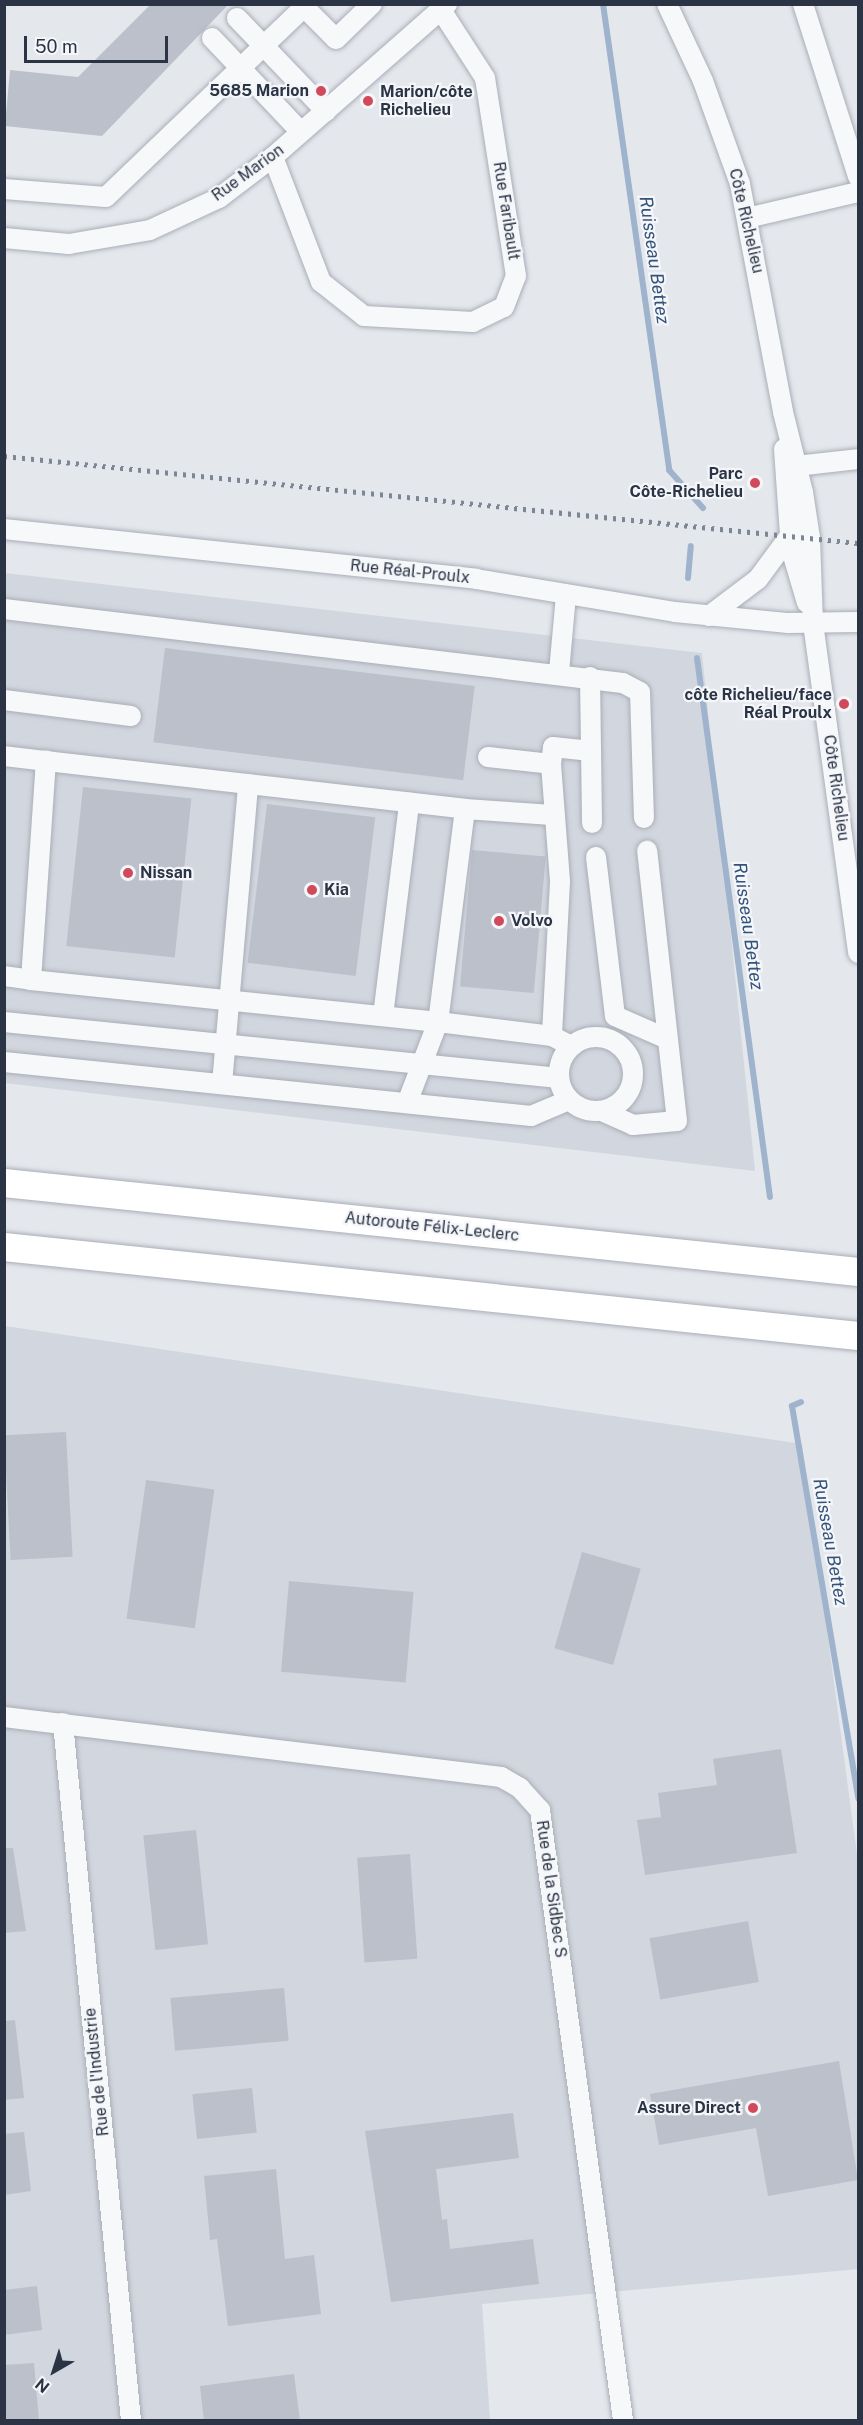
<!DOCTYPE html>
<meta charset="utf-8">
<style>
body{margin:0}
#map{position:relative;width:863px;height:2425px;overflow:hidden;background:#e4e7ec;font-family:"Public Sans",sans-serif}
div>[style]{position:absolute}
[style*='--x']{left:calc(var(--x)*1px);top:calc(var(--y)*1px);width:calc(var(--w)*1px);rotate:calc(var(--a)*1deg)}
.built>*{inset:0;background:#d2d6de}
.stream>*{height:6px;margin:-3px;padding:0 3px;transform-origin:3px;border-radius:3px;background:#9fb4cc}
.building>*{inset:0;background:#bbc0ca;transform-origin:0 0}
.roads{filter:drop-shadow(0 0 2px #a9aeb7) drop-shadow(0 0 2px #a9aeb7)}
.minor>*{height:20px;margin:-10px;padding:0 10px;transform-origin:10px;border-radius:10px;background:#f7f8fa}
.minor>.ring{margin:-10px;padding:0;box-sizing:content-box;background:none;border:20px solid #f7f8fa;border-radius:50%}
.highway>*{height:28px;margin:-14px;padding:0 14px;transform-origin:14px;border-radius:14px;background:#fff}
.rail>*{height:4.5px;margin-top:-2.25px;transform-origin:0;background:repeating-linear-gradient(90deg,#7d8696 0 3px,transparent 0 9px)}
.dots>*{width:16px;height:16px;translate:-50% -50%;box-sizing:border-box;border:3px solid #f4f6f9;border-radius:50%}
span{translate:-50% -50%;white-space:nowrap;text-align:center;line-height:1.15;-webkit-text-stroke:4.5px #f4f6f9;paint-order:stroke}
.poi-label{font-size:16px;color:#2b3445;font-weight:700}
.right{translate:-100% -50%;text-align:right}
.left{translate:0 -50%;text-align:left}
.street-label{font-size:16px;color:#2b3445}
.water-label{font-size:18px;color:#34527a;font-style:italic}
.frame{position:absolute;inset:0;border:6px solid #2b3445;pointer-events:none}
.north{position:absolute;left:24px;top:2341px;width:60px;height:60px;-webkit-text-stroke:4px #f4f6f9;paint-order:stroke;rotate:219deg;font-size:16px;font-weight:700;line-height:24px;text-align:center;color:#2b3445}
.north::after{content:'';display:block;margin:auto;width:21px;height:27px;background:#2b3445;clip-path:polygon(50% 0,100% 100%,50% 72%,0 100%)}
.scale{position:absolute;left:24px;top:36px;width:144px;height:27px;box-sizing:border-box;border:3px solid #2b3445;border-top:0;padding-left:8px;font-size:18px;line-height:21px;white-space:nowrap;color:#2b3445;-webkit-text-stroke:4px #f4f6f9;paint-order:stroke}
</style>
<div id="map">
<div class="built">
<div style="clip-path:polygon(5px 573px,702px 653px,755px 1171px,5px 1083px)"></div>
<div style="clip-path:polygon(5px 1326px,802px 1444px,858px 1862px,858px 2269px,482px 2304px,490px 2420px,5px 2420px)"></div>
</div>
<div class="stream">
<div style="--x:603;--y:4;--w:471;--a:81.9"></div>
<div style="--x:669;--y:470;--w:51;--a:48.2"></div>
<div style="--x:688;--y:578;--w:32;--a:-85"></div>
<div style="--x:697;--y:658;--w:544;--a:82.29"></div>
<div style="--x:801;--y:1402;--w:10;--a:156"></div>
<div style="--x:792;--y:1406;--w:398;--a:80.4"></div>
</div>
<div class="building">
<div style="clip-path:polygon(151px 4px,229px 4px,102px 136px,5px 126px,10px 70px,78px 77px)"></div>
<div style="left:165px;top:648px;width:312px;height:95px;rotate:7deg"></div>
<div style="left:83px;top:787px;width:109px;height:160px;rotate:6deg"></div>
<div style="left:267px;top:804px;width:109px;height:160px;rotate:7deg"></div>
<div style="left:472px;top:850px;width:74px;height:137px;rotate:5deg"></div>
<div style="left:66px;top:1432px;width:125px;height:62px;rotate:87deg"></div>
<div style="left:146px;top:1480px;width:69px;height:140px;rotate:8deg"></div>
<div style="left:582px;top:1552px;width:61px;height:100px;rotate:16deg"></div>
<div style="left:289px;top:1581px;width:125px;height:91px;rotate:5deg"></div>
<div style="clip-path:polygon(781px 1749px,797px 1853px,645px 1875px,637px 1820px,661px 1817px,658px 1793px,717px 1785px,713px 1759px)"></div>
<div style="left:196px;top:1830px;width:115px;height:53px;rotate:84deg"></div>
<div style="clip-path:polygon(4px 1848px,13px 1848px,26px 1931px,4px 1933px)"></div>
<div style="left:410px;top:1854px;width:105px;height:53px;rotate:86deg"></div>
<div style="left:748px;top:1921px;width:62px;height:100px;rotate:80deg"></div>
<div style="left:284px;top:1988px;width:53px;height:114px;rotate:85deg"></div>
<div style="clip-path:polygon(15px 2020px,24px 2098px,4px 2100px,4px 2021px)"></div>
<div style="clip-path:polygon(839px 2061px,858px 2180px,768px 2196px,756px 2128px,659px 2145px,650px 2094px)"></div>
<div style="left:252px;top:2088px;width:45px;height:60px;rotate:84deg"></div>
<div style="clip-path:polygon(513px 2113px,519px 2158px,436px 2169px,442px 2220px,447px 2219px,450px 2249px,533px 2239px,539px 2284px,391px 2302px,365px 2131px)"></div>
<div style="clip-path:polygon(24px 2132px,31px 2191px,4px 2195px,4px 2134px)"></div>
<div style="clip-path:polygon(276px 2169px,285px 2259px,314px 2255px,321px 2314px,228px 2326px,217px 2239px,210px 2240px,204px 2176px)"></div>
<div style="clip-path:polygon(37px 2286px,42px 2330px,4px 2335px,4px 2290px)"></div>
<div style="clip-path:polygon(34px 2363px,39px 2421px,4px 2421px,4px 2365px)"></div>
<div style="clip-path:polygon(294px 2374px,300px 2421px,204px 2421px,200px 2386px)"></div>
</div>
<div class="roads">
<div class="minor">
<div style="--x:667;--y:4;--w:85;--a:64.9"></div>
<div style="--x:703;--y:81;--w:109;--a:70.2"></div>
<div style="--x:740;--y:184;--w:232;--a:79.3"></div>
<div style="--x:783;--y:412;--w:82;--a:76"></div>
<div style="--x:803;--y:492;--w:47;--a:81.3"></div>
<div style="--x:810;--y:538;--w:85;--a:88"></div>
<div style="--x:813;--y:623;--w:333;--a:82.2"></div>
<div style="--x:803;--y:4;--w:181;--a:72.3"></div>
<div style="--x:304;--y:7;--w:45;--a:45"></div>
<div style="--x:336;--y:39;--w:50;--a:-44.2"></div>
<div style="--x:237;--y:18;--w:129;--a:46.3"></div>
<div style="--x:212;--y:38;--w:129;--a:46.6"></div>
<div style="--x:273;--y:157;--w:134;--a:69"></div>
<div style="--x:321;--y:282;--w:55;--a:38.3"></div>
<div style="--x:364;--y:316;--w:109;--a:3.2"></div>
<div style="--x:473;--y:322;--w:34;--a:-26"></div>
<div style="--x:504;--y:307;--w:33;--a:-69"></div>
<div style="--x:516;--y:276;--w:200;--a:-98.9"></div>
<div style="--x:485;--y:78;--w:81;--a:-122.9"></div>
<div style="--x:4;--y:189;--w:102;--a:4.5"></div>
<div style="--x:106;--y:197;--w:279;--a:-43.8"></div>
<div style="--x:747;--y:218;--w:114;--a:-13.2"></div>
<div style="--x:4;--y:238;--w:65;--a:5.3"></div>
<div style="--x:69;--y:244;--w:82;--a:-9.8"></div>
<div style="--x:150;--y:230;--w:76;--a:-24.9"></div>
<div style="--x:219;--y:198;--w:68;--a:-37.2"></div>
<div style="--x:273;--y:157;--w:232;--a:-41.3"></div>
<div style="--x:784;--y:449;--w:100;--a:86"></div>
<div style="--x:791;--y:549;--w:56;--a:73.5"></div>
<div style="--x:796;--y:466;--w:62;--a:-6.4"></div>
<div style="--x:4;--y:529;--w:475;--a:6"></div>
<div style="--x:476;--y:579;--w:202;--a:9.4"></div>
<div style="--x:675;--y:612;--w:114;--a:5.6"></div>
<div style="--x:788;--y:623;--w:70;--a:-0.8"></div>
<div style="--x:4;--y:609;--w:623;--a:6.82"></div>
<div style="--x:623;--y:683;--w:19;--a:28"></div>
<div style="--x:640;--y:692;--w:126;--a:88.2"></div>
<div style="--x:709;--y:616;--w:61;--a:-37.1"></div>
<div style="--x:758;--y:579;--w:52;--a:-53.6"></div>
<div style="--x:559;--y:672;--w:77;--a:-84.8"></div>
<div style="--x:590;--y:677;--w:146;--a:89.2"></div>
<div style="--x:4;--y:700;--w:128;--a:7.2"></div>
<div style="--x:4;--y:756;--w:42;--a:6.8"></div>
<div style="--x:488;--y:757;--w:63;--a:6.3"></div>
<div style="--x:551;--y:764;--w:118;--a:85.6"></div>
<div style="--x:560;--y:882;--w:154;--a:93"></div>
<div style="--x:552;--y:1036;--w:21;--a:28"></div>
<div style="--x:551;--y:764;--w:17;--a:-83"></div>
<div style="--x:553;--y:747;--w:38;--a:6"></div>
<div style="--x:552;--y:815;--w:87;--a:-176.1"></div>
<div style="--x:465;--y:809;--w:215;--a:97.2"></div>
<div style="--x:438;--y:1022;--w:115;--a:7"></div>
<div style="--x:596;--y:857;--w:160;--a:83.2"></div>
<div style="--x:615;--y:1016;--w:55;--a:23.7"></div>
<div style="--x:4;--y:976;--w:27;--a:8"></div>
<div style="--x:383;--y:1016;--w:215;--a:-83"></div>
<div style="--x:4;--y:1022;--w:558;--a:5.76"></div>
<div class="ring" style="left:559px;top:1037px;width:54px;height:54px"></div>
<div style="--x:4;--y:1062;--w:530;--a:5.85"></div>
<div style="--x:531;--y:1116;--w:41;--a:-22.8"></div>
<div style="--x:222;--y:1084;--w:301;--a:-85"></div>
<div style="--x:407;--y:1103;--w:87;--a:-69.1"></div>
<div style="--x:438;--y:1022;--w:409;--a:-174.1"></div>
<div style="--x:31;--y:980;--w:220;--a:-86.1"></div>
<div style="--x:46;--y:761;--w:422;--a:6.5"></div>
<div style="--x:602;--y:1111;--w:34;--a:24"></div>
<div style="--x:633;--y:1125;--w:44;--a:-5.2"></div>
<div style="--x:677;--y:1121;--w:272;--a:-96.3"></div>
<div style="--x:4;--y:1717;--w:501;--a:6.88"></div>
<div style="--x:501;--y:1777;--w:22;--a:30"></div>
<div style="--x:520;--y:1788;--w:30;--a:48"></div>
<div style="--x:540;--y:1810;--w:616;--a:82.25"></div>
<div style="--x:63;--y:1723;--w:700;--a:84.43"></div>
</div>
<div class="highway">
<div style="--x:4;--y:1183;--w:859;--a:5.95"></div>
<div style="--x:4;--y:1247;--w:859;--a:5.95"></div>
</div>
</div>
<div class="rail">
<div style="--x:4;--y:456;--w:858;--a:5.82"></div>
</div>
<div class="dots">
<div style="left:321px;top:91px;background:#d1495b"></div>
<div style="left:368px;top:101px;background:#d1495b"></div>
<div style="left:755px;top:483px;background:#d1495b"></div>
<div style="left:844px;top:704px;background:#d1495b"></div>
<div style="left:128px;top:873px;background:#d1495b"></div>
<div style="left:312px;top:890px;background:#d1495b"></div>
<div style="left:499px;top:921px;background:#d1495b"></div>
<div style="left:753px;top:2108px;background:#d1495b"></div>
</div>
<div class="poi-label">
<span class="right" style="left:309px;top:91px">5685 Marion</span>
<span class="left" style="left:380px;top:101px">Marion/côte<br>Richelieu</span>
<span class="right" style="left:743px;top:483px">Parc<br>Côte-Richelieu</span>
<span class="right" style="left:832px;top:704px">côte Richelieu/face<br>Réal Proulx</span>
<span class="left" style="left:140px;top:873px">Nissan</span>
<span class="left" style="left:324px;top:890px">Kia</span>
<span class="left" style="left:511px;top:921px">Volvo</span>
<span class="right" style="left:741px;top:2108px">Assure Direct</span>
</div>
<div class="street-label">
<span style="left:248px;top:173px;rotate:-36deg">Rue Marion</span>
<span style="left:506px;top:211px;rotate:81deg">Rue Faribault</span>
<span style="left:746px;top:221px;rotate:77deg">Côte Richelieu</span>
<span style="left:410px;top:572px;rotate:6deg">Rue Réal-Proulx</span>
<span style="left:836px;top:788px;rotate:82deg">Côte Richelieu</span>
<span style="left:432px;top:1227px;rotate:6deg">Autoroute Félix-Leclerc</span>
<span style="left:551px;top:1889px;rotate:82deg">Rue de la Sidbec S</span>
<span style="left:97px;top:2072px;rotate:-96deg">Rue de l'Industrie</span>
</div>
<div class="water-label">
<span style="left:654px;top:260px;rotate:82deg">Ruisseau Bettez</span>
<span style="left:748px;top:926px;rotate:82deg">Ruisseau Bettez</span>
<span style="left:830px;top:1542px;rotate:80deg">Ruisseau Bettez</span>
</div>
<div class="frame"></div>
<div class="north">N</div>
<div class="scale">50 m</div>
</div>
